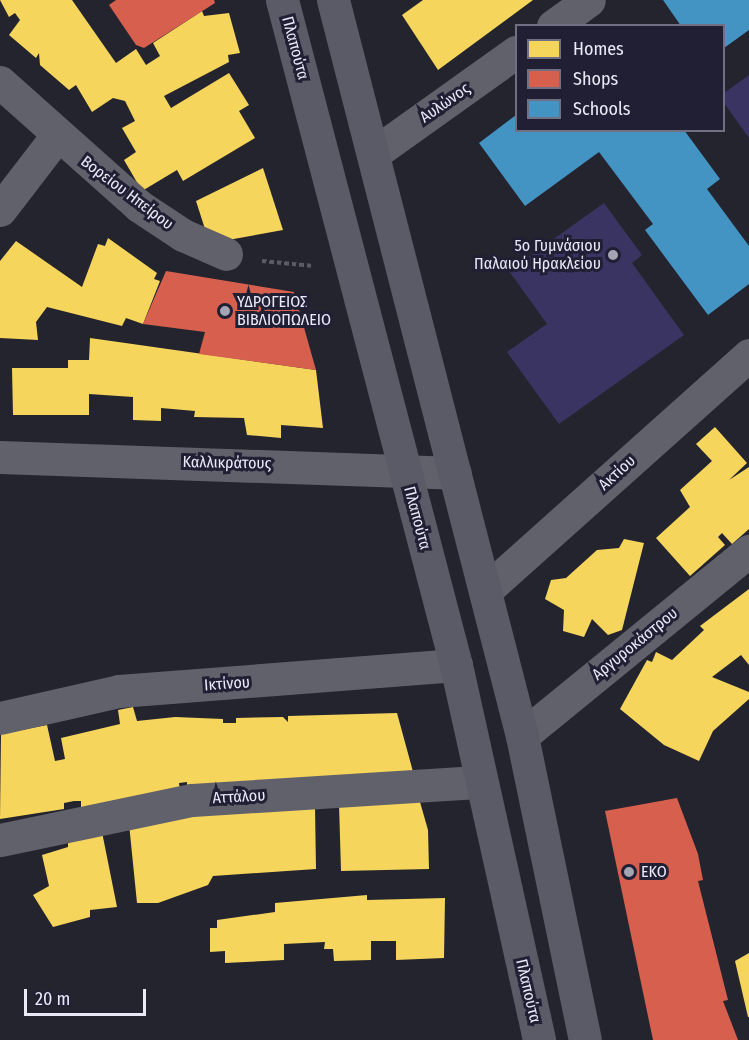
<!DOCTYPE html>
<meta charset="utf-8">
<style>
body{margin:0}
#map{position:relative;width:749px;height:1040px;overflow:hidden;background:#24242f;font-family:"Fira Sans Condensed",sans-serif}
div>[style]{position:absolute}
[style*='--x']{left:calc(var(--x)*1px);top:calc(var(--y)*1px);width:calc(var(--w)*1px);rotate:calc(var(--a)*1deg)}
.green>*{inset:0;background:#393462}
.homes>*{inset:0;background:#f6d55c}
.shops>*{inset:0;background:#d6604d}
.schools>*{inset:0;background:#4393c3}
.path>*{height:4px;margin-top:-2px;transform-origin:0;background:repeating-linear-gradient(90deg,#5b5b66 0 4.5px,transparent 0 7.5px)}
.minor>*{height:33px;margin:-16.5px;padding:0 16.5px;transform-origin:16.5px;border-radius:16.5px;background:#61616c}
.secondary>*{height:33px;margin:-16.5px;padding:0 16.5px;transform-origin:16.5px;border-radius:16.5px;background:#5b5a67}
.dots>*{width:16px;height:16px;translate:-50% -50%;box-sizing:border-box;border:3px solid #201f34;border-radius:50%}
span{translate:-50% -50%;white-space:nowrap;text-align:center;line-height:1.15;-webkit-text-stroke:6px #201f34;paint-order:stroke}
.street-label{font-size:16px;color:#e9e9f8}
.poi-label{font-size:16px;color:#e9e9f8}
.right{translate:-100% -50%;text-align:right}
.left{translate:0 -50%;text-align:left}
.legend{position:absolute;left:515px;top:24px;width:210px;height:108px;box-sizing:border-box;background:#201f34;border:2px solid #707082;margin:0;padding:8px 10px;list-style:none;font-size:18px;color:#e9e9f8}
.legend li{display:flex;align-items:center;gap:12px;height:30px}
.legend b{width:30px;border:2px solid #707082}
.scale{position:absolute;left:24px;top:989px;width:122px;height:27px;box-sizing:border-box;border:3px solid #e9e9f8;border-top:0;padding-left:8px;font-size:18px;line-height:21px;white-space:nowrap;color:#e9e9f8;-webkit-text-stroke:4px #201f34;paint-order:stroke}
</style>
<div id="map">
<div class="green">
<div style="clip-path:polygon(749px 75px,749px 138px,724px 103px,724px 93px)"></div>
<div style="clip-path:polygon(604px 203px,642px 255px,632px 263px,684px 335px,559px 424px,507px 352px,547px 324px,509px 271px)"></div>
</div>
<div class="homes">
<div style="clip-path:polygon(0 0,72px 0,116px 63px,136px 49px,146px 65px,160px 56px,153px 43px,202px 11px,204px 16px,229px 13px,240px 53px,228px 55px,229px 62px,164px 96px,171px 108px,229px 73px,249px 105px,239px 111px,255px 138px,183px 181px,177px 170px,142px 191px,124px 160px,136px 152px,122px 128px,135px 121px,125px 101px,113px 98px,92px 112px,76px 85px,69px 90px,40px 65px,39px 53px,36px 58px,9px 35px,20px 20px,15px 13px,9px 17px)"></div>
<div style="clip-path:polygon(423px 0,533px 0,438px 70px,402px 15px)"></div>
<div style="clip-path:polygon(263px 168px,283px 230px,228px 240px,205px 229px,196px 201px)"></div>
<div style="clip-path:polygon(108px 238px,157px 273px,154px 279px,160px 281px,143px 324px,126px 318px,122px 326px,47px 307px,36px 322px,38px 340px,0 338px,0 261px,16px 241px,82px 287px,98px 244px,105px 246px)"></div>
<div style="clip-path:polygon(90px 338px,316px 370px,323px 428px,281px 425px,281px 438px,247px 435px,244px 418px,194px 417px,195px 411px,161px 408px,161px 421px,133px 420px,133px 397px,89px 394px,89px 415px,13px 415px,12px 368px,68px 368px,68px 360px,89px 360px)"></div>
<div style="clip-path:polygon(715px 427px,747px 463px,729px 480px,749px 467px,749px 529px,732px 544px,722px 533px,718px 537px,725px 545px,690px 576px,656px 538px,690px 507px,680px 490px,712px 461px,696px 444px)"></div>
<div style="clip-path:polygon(624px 539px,644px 543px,622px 630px,608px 635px,592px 619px,584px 637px,563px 631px,564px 610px,545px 599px,551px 580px,566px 578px,597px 550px,619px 548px)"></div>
<div style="clip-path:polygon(749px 589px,749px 665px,741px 655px,712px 677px,749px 692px,749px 699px,713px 731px,699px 761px,664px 745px,620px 709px,647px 660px,652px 662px,656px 652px,672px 660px,704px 630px,700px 626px)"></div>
<div style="clip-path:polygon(133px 707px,137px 721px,175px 717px,223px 719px,223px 723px,236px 723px,236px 718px,283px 717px,288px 722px,288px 716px,397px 713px,415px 779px,187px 786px,187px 782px,179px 783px,180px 790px,81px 808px,81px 801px,74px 801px,64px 803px,64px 809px,0 819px,1px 734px,47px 725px,55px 761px,65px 759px,61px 738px,120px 724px,118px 710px)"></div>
<div style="clip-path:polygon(420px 802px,428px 830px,429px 869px,341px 871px,339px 804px)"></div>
<div style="clip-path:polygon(195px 807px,315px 807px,316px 869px,213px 876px,208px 885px,158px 903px,137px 903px,129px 824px)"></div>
<div style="clip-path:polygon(102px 832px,117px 907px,90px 910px,90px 917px,53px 927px,33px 895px,49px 886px,42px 855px,68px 847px,68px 839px)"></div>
<div style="clip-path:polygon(367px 895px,367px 900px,445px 898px,444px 958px,396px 960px,396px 941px,371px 941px,371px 960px,334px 961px,333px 949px,324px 949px,325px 942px,284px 944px,284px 960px,225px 963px,225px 951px,210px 952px,210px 928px,217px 928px,217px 920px,275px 912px,275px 903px)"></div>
<div style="clip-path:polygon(749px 953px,749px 1017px,748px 1017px,735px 961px)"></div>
</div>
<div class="shops">
<div style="clip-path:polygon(116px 0,214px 0,215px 3px,144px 48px,136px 45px,109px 5px)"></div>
<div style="clip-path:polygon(166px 271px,294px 292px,316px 370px,199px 354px,205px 332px,143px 324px)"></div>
<div style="clip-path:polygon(677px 798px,698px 854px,703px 880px,698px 881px,728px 1000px,723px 1001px,738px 1040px,653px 1040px,605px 811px)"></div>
</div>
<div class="schools">
<div style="clip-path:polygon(663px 0,749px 0,749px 30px,724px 48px,724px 26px,681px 26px)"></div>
<div style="clip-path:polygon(516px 115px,516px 130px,684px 130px,720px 179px,707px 189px,749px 246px,749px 284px,708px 315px,645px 230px,653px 224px,599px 152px,525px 206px,479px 143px)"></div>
</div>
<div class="path">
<div style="--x:262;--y:261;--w:52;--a:5.5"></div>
</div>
<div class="minor">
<div style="--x:553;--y:26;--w:44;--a:-35.8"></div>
<div style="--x:0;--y:82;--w:186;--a:41.7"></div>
<div style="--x:139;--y:206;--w:53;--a:33.4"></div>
<div style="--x:183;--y:235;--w:47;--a:23.8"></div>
<div style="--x:373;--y:154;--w:176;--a:-35.5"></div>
<div style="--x:0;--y:210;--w:92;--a:-52.5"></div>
<div style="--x:0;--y:457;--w:455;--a:2"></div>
<div style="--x:485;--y:591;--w:354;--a:-41.8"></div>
<div style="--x:0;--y:718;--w:122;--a:-12.8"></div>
<div style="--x:119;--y:691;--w:338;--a:-4.4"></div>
<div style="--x:522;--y:736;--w:293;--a:-39.2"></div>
<div style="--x:0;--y:840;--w:196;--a:-11.8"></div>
<div style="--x:192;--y:800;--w:290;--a:-3.6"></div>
</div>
<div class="secondary">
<div style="--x:282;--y:0;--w:687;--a:75.34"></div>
<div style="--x:456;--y:665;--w:384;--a:77.5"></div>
<div style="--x:333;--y:0;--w:760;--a:75.6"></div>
<div style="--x:522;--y:736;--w:310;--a:78.3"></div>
</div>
<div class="dots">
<div style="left:613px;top:255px;background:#a4a4b2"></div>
<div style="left:225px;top:311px;background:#a4a4b2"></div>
<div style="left:629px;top:872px;background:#a4a4b2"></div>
</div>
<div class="street-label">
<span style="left:295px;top:48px;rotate:75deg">Πλαπούτα</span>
<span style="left:445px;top:103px;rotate:-35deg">Αυλώνος</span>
<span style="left:127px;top:193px;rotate:37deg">Βορείου Ηπείρου</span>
<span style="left:227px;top:463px;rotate:1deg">Καλλικράτους</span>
<span style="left:617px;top:473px;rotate:-42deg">Ακτίου</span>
<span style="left:417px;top:518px;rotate:75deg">Πλαπούτα</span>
<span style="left:635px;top:644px;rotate:-39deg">Αργυροκάστρου</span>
<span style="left:227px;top:684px;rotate:-4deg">Ικτίνου</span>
<span style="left:239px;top:797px;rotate:-3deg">Αττάλου</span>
<span style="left:528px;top:991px;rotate:77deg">Πλαπούτα</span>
</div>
<div class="poi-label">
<span class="right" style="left:601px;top:255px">5ο Γυμνάσιου<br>Παλαιού Ηρακλείου</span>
<span class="left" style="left:237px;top:311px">ΥΔΡΟΓΕΙΟΣ<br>ΒΙΒΛΙΟΠΩΛΕΙΟ</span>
<span class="left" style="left:641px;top:872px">EKO</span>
</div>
<ul class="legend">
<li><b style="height:16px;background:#f6d55c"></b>Homes</li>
<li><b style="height:16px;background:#d6604d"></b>Shops</li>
<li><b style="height:16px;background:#4393c3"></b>Schools</li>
</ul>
<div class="scale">20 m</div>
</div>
